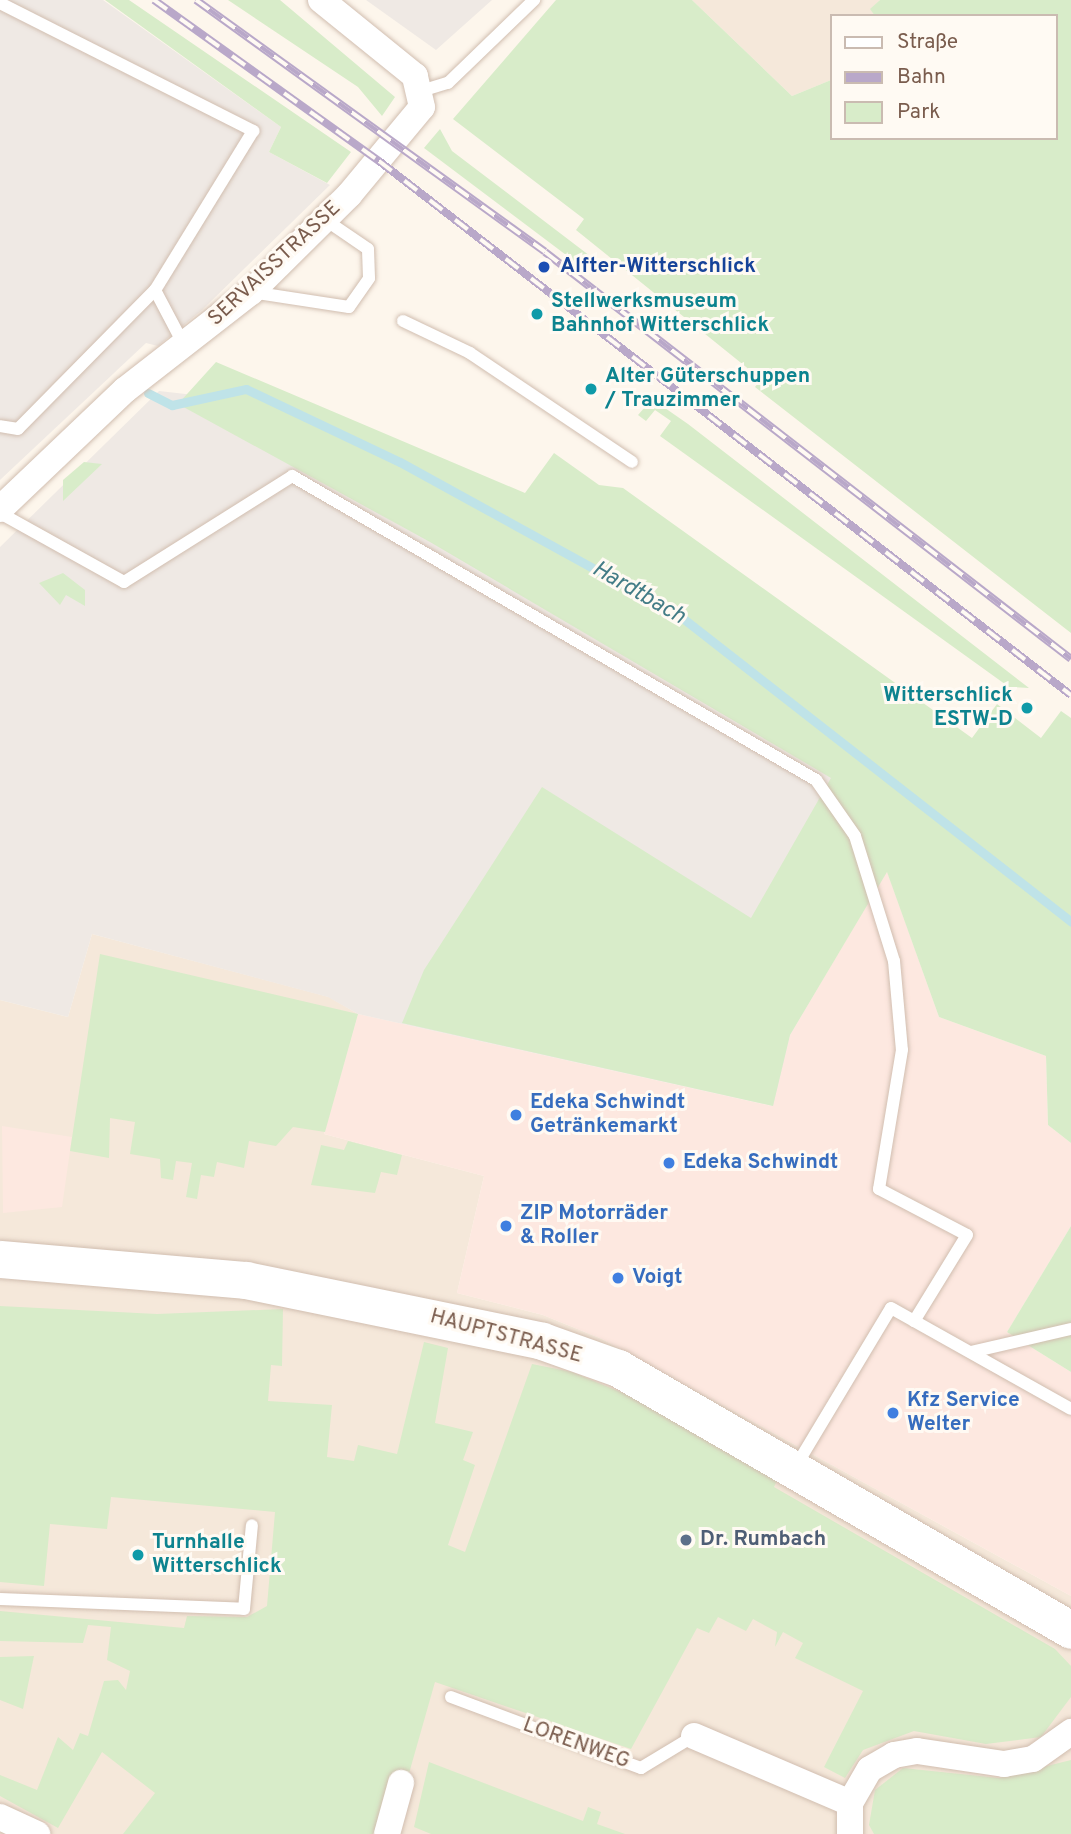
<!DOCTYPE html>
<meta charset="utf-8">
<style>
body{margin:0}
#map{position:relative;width:1071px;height:1834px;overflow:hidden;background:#fdf6ec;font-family:Overpass,sans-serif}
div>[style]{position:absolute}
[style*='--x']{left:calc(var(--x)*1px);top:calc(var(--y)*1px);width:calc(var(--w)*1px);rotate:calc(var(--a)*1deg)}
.residential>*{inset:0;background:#f5e8da}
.commercial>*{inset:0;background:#fde8e0}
.industrial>*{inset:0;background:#efe9e4}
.green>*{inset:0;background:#d8ecc9}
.stream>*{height:9px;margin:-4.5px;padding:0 4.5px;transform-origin:4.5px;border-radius:4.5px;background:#bfe3e8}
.roads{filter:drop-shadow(0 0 2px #d1beb0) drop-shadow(0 0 2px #d1beb0)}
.service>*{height:12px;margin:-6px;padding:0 6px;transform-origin:6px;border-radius:6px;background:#fff}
.minor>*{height:26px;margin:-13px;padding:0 13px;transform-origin:13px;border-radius:13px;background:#fff}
.secondary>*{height:37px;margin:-18.5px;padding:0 18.5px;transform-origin:18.5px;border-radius:18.5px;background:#fff}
.rail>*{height:8px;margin-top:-4px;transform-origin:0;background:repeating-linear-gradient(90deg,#fffaf3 0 16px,#b9a8c9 0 32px);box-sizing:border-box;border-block:2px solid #b9a8c9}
.dots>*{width:19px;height:19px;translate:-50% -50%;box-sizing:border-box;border:4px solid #fffaf3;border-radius:50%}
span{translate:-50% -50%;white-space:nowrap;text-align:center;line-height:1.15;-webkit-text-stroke:6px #fffaf3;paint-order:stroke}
.street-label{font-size:21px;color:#7a5c4d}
.transit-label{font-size:21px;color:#164399;font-weight:700}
.left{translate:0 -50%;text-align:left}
.culture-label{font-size:21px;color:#0d838f;font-weight:700}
.right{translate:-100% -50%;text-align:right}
.shop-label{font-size:21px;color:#366cbe;font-weight:700}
.service-label{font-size:21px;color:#4e5e75;font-weight:700}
.water-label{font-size:23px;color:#437c86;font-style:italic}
.legend{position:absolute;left:830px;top:14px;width:228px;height:126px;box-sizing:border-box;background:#fffaf3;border:2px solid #cabbb1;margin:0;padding:9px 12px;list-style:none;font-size:21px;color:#7a5c4d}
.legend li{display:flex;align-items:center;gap:14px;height:35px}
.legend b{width:35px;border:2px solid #cabbb1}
</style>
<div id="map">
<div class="residential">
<div style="clip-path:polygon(692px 0,880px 0,871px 9px,875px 16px,831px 16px,831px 80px,792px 96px)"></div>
<div style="clip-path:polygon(92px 934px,329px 997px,358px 1014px,324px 1134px,484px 1176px,457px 1293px,543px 1315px,602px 1339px,1071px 1596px,1071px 1788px,897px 1834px,0 1834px,0 1000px,68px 1017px)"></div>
</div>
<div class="commercial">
<div style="clip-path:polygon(887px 871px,939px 1017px,1046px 1056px,1048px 1125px,1071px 1143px,1071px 1226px,1007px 1332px,1071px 1372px,1071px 1596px,602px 1339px,543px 1315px,457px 1293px,484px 1176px,324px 1134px,358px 1014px,772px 1106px,790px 1035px)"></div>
<div style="clip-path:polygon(2px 1126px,72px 1137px,62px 1207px,3px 1213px)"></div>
</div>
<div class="industrial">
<div style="clip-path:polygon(0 0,103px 0,281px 127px,269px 152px,330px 185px,202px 310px,158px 346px,146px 343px,0 480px)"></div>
<div style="clip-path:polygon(366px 0,492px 0,436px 50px)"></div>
<div style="clip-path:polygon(159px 391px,266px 403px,934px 788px,790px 1035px,773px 1106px,358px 1014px,328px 997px,92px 934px,68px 1017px,0 1000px,0 547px)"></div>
</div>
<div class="green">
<div style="clip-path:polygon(105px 0,129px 0,351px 152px,327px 183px,269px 152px,281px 127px)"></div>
<div style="clip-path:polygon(228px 0,280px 0,395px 97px,382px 116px,358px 87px)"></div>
<div style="clip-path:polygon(556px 0,692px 0,792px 96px,831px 80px,831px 138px,1055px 138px,1055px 16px,875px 16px,870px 9px,880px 0,1071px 0,1071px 633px,755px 387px,761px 379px,576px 230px,584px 219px,453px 119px)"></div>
<div style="clip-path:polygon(440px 129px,452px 151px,594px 259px,586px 270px,424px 148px)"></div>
<div style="clip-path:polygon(216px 362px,525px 493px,554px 453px,599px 485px,623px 488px,972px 738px,997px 704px,1041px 738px,1061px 711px,1071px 718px,1071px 1143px,1048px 1125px,1046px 1056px,939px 1017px,887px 872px,790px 1035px,773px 1106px,402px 1023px,424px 970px,542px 787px,751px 918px,831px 778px,430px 542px,178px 404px)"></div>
<div style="clip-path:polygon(652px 399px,688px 424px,1029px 688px,1009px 687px,660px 436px,671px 421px,655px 410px,646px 421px,638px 415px)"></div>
<div style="clip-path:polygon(84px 462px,102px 464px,63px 501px,63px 480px)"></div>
<div style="clip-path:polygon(63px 573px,85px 590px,85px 606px,66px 595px,60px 605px,39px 583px)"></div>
<div style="clip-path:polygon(100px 954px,358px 1014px,325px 1132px,293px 1127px,276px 1146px,249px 1141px,244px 1168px,217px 1162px,214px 1177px,201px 1175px,197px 1199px,186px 1197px,192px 1163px,176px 1161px,173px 1180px,161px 1178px,160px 1159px,130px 1154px,135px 1122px,110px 1118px,109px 1158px,70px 1151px)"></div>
<div style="clip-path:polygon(348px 1141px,402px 1155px,397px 1175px,381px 1172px,375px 1193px,311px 1185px,321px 1145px,344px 1150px)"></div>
<div style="clip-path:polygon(1071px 1226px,1071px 1372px,1007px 1332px)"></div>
<div style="clip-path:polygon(0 1306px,157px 1314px,283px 1309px,282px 1366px,271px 1365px,268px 1401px,332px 1405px,327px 1457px,354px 1461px,358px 1445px,397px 1454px,424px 1342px,448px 1348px,435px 1423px,473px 1432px,463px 1460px,475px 1465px,448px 1545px,465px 1552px,532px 1364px,572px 1372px,659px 1408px,778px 1479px,774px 1487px,1055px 1649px,1071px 1666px,1071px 1697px,1041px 1737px,986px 1744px,914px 1731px,863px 1750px,845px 1778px,824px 1767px,863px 1691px,795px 1658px,803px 1643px,783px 1632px,775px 1647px,777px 1632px,753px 1619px,746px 1631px,718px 1617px,709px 1633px,697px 1628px,631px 1749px,435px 1682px,406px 1784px,377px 1834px,123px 1834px,155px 1793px,102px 1752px,58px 1828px,0 1796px,0 1775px,37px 1790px,58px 1737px,73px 1750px,80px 1733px,88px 1736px,104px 1681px,118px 1680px,126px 1690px,130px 1671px,107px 1660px,111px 1627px,88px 1625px,83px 1643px,0 1641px,0 1611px,184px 1628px,187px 1616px,247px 1617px,267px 1606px,275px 1512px,111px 1497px,107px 1529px,50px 1524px,44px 1586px,0 1582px)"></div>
<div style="clip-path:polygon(34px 1656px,23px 1709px,0 1700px,0 1657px)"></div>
<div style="clip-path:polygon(1071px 1760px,1071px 1834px,874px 1834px,869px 1825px,875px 1790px,903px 1768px,999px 1778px)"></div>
<div style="clip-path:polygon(429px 1762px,583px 1821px,588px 1807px,601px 1812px,597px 1824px,625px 1834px,431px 1834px,414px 1827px)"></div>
</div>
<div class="stream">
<div style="--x:148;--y:393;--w:27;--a:27"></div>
<div style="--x:172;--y:405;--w:76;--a:-12.2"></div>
<div style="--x:246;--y:389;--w:170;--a:25.4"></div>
<div style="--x:400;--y:462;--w:320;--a:28.8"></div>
<div style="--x:680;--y:616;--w:497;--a:38"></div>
</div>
<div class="roads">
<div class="service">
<div style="--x:0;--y:3;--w:284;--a:26.8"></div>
<div style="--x:253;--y:131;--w:187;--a:121.6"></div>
<div style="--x:155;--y:290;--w:195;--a:134.6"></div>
<div style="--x:18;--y:429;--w:18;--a:-171"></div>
<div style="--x:421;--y:91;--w:28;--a:-17"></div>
<div style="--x:448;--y:83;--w:120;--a:-44"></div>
<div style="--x:155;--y:290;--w:62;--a:62.2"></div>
<div style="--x:251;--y:292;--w:99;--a:8.7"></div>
<div style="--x:349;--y:307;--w:35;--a:-55"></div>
<div style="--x:369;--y:278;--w:29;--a:-92"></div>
<div style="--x:368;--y:249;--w:53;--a:-145.7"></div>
<div style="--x:403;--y:321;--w:74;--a:25.5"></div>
<div style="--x:470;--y:353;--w:195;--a:33.9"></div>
<div style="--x:0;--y:513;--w:142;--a:29.1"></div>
<div style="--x:124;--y:582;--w:199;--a:-32.2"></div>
<div style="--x:292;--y:476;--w:606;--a:30.12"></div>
<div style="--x:816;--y:780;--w:68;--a:55.1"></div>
<div style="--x:855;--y:836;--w:131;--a:72.7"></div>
<div style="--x:894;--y:961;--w:89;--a:84.9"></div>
<div style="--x:902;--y:1050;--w:141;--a:99.4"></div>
<div style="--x:879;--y:1189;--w:99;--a:27.6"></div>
<div style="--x:967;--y:1235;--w:101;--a:121.6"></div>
<div style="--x:971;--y:1352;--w:103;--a:-13"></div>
<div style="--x:796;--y:1466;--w:184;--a:-59"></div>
<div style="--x:891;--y:1308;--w:206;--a:29.3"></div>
<div style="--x:0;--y:1599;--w:244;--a:2.3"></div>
<div style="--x:244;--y:1609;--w:84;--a:-84.6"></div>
<div style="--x:451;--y:1697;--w:203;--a:20.5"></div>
<div style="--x:641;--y:1768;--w:62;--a:-31.1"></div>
</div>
<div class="minor">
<div style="--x:0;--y:509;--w:173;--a:-43.6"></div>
<div style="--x:125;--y:390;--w:160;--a:-37.9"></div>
<div style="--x:251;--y:292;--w:138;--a:-44.7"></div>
<div style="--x:349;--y:195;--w:114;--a:-50.3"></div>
<div style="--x:422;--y:107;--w:32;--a:-103"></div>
<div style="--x:415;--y:76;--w:121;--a:-141"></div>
<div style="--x:694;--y:1736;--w:170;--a:23.2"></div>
<div style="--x:0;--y:1817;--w:41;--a:24.7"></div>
<div style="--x:387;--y:1834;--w:53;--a:-74.6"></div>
<div style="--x:850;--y:1834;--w:31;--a:-90"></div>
<div style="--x:850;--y:1803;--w:39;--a:-60"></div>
<div style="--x:870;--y:1769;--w:28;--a:-30"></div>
<div style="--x:894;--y:1755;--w:23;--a:-10"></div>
<div style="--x:917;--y:1751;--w:88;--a:8.5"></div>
<div style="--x:1004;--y:1764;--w:29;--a:-10"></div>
<div style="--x:1033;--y:1759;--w:47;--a:-35.4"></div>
</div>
<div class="secondary">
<div style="--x:0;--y:1259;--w:247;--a:4.9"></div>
<div style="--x:246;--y:1280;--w:302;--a:11.6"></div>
<div style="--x:542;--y:1341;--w:81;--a:19.6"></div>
<div style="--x:618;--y:1368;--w:523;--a:30.04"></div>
</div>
</div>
<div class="rail">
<div style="--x:154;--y:0;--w:277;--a:35.6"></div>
<div style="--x:379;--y:161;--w:874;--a:37.66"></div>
<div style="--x:196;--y:0;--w:430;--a:35.8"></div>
<div style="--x:545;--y:252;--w:665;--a:37.73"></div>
</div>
<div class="dots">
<div style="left:544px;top:267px;background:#1a4fb4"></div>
<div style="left:537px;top:314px;background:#0f9aa8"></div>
<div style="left:591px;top:389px;background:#0f9aa8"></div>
<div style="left:1027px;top:708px;background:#0f9aa8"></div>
<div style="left:516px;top:1115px;background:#3f7fe0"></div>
<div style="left:669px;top:1163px;background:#3f7fe0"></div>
<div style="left:506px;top:1226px;background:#3f7fe0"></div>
<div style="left:618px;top:1278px;background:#3f7fe0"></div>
<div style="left:893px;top:1413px;background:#3f7fe0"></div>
<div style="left:686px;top:1540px;background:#5c6f8a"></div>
<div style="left:138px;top:1555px;background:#0f9aa8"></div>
</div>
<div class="street-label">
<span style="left:275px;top:264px;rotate:-43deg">SERVAISSTRASSE</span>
<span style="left:506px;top:1337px;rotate:15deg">HAUPTSTRASSE</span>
<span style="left:576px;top:1744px;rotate:20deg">LORENWEG</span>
</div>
<div class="transit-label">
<span class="left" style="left:560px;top:267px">Alfter-Witterschlick</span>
</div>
<div class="culture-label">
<span class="left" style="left:551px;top:314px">Stellwerksmuseum<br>Bahnhof Witterschlick</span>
<span class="left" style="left:605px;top:389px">Alter Güterschuppen<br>/ Trauzimmer</span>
<span class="right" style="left:1013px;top:708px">Witterschlick<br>ESTW-D</span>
<span class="left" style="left:152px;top:1555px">Turnhalle<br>Witterschlick</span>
</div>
<div class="shop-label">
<span class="left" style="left:530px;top:1115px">Edeka Schwindt<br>Getränkemarkt</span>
<span class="left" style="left:683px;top:1163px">Edeka Schwindt</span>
<span class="left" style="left:520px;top:1226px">ZIP Motorräder<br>&amp; Roller</span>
<span class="left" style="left:632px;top:1278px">Voigt</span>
<span class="left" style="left:907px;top:1413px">Kfz Service<br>Welter</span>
</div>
<div class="service-label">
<span class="left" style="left:700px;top:1540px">Dr. Rumbach</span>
</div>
<div class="water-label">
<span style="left:638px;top:594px;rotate:30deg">Hardtbach</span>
</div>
<ul class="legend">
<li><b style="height:9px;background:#fff"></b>Straße</li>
<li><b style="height:9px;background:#b9a8c9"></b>Bahn</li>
<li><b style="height:19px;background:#d8ecc9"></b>Park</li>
</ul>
</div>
